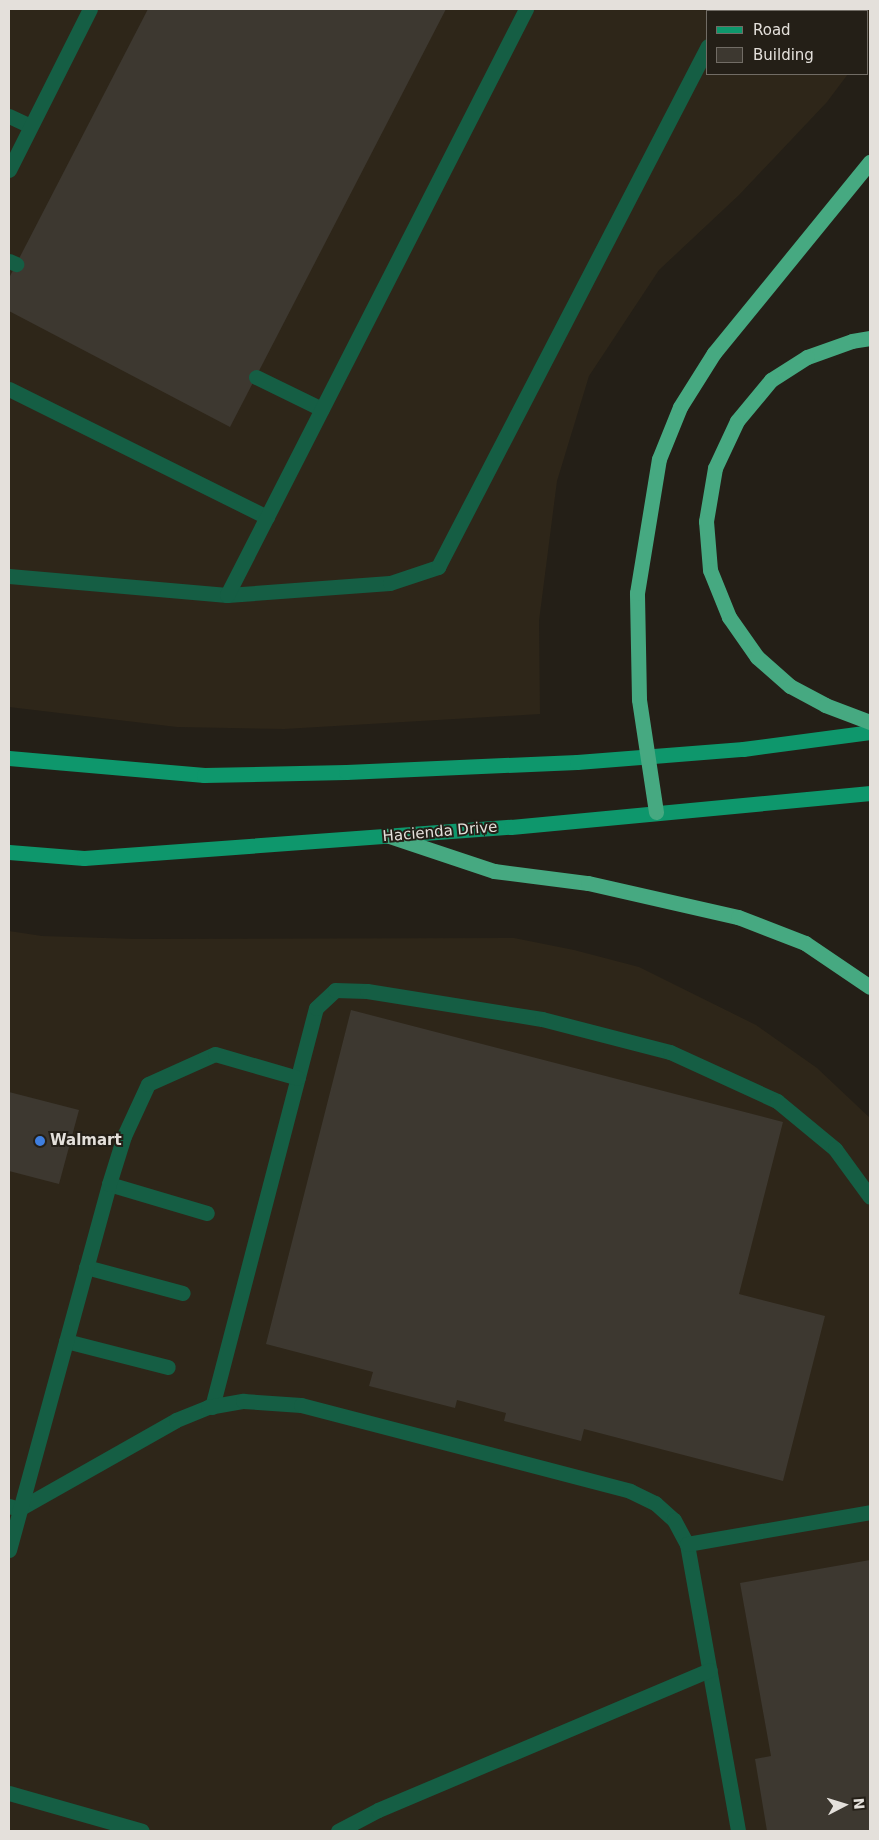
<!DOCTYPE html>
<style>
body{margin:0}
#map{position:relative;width:879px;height:1840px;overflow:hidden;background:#241f17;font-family:"DejaVu Sans",sans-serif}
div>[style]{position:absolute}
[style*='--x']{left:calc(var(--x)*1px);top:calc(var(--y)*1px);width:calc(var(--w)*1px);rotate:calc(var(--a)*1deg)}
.built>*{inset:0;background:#2e2619}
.building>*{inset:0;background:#3d3830}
.minor>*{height:15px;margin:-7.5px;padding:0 7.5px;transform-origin:7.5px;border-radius:7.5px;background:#155e44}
.major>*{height:15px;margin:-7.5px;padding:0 7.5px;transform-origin:7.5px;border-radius:7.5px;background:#0e976c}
.highway>*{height:15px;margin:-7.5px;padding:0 7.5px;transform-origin:7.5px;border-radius:7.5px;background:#46a981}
.dots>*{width:14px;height:14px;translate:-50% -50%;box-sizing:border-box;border:2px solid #241f17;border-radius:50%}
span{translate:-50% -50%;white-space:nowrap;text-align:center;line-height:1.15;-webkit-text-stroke:4px #241f17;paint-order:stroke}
.street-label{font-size:15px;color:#e4e0db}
.poi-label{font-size:15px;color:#e4e0db;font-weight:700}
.left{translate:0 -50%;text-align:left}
.frame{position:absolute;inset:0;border:10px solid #e4e0db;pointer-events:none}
.legend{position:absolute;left:706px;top:10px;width:162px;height:65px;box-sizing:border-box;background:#241f17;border:1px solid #716c65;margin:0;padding:6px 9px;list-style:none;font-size:15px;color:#e4e0db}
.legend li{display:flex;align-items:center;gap:10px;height:25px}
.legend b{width:25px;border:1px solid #716c65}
.north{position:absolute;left:819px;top:1780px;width:50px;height:50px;-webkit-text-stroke:4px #241f17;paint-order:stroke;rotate:85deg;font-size:14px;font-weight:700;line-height:20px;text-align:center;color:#e4e0db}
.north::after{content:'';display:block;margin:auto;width:18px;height:22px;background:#e4e0db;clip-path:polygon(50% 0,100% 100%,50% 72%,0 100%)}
</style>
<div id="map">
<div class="built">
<div style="clip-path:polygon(9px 9px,870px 9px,868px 47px,868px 11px,708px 11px,708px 74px,848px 74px,827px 102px,739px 195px,659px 270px,589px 376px,557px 481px,539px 621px,540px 714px,284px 729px,177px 727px,9px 707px)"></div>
<div style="clip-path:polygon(9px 931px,42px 936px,136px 939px,514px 938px,574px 950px,639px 967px,756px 1025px,817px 1068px,870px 1118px,870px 1831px,9px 1831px)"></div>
</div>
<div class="building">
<div style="clip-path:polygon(148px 9px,446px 9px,230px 427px,9px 311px,9px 278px)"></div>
<div style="clip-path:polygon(351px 1010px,783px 1122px,739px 1294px,825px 1316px,783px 1481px,584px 1429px,581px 1441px,504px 1421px,506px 1413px,457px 1400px,455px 1408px,369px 1386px,373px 1372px,266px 1344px)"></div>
<div style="clip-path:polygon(9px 1092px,79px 1110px,59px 1184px,9px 1171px)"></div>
<div style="clip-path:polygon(870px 1560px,870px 1831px,767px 1831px,755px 1759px,771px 1756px,740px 1583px)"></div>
</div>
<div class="minor">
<div style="--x:726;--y:11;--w:2;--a:-63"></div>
<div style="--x:9;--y:116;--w:23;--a:25"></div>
<div style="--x:9;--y:170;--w:180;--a:-63.3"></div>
<div style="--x:9;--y:261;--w:8;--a:23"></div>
<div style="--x:256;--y:377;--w:73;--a:25.9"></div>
<div style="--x:9;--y:389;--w:288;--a:26.4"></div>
<div style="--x:9;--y:576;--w:219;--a:5"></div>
<div style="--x:227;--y:595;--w:163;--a:-4.2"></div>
<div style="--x:390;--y:583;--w:51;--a:-18.4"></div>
<div style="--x:438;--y:567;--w:587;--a:-62.61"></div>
<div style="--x:227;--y:595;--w:658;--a:-62.97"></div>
<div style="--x:109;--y:1184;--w:102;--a:16.5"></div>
<div style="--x:86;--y:1267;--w:100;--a:15"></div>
<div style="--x:66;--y:1341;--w:105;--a:14.3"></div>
<div style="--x:212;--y:1407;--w:412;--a:-75.4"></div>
<div style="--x:316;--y:1008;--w:26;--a:-43"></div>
<div style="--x:335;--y:990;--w:32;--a:2"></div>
<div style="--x:367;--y:991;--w:177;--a:9.1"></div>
<div style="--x:542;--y:1019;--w:132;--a:14.5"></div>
<div style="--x:670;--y:1052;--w:118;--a:24.6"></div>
<div style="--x:777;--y:1101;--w:75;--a:39.6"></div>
<div style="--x:835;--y:1149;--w:59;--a:53.9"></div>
<div style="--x:9;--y:1506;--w:10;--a:17"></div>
<div style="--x:19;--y:1509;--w:180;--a:-29.5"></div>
<div style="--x:176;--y:1420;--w:35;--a:-22"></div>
<div style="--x:208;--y:1407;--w:36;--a:-10"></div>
<div style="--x:243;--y:1401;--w:58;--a:3.9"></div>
<div style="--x:301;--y:1405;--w:340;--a:14.6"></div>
<div style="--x:630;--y:1491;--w:28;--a:26"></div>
<div style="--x:655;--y:1503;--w:25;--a:42"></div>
<div style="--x:674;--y:1520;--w:27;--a:62"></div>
<div style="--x:687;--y:1544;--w:291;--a:79.9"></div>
<div style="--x:687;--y:1544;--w:186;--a:-9.9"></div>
<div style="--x:9;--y:1550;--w:379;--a:-74.7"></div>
<div style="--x:109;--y:1184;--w:50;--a:-72.6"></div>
<div style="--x:124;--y:1136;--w:57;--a:-65.2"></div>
<div style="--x:148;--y:1084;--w:73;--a:-24.1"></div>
<div style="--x:215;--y:1054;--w:86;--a:16.1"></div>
<div style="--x:9;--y:1793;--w:138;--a:15.9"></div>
<div style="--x:338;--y:1831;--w:45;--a:-27.7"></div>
<div style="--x:378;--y:1810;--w:360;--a:-22.9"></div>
</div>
<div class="major">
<div style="--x:9;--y:758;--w:196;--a:5"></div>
<div style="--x:204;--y:775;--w:142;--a:-1.2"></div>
<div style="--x:346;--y:772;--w:231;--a:-2.5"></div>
<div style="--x:577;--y:762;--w:167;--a:-4.5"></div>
<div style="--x:743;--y:749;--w:128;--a:-7.6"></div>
<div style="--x:9;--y:852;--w:75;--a:4.6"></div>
<div style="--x:84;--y:858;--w:428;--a:-4.2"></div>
<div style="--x:511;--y:827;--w:361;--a:-5.4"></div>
</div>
<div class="highway">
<div style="--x:870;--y:338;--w:18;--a:171"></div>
<div style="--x:852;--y:341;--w:48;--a:160.4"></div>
<div style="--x:807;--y:357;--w:43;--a:147.4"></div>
<div style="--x:771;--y:380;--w:53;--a:129.7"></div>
<div style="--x:737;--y:421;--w:52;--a:115.1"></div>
<div style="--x:715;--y:468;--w:54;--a:99.6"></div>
<div style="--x:706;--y:521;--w:49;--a:85.3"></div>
<div style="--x:710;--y:570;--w:51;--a:68"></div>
<div style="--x:729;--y:617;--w:49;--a:55"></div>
<div style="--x:757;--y:657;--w:44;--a:41.3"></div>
<div style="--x:790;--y:686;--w:40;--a:28"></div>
<div style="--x:825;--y:705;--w:48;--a:20.7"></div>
<div style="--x:656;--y:812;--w:114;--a:-98.6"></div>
<div style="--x:639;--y:699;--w:106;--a:-91.1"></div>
<div style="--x:637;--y:593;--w:136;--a:-80.7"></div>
<div style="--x:659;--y:459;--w:56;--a:-68"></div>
<div style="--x:680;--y:407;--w:64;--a:-57.8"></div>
<div style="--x:714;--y:353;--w:247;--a:-50.8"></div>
<div style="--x:389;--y:836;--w:111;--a:18.4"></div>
<div style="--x:494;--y:871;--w:95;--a:7.3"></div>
<div style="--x:588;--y:883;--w:154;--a:12.8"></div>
<div style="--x:738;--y:917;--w:72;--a:21.2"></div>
<div style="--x:805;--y:943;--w:78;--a:34.1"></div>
</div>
<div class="dots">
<div style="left:40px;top:1141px;background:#3f7fe0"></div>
</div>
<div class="street-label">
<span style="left:440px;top:832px;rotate:-5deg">Hacienda Drive</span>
</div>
<div class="poi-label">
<span class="left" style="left:50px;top:1141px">Walmart</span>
</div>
<div class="frame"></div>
<ul class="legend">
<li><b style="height:6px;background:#0e976c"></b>Road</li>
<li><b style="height:14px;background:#3d3830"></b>Building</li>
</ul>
<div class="north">N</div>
</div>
